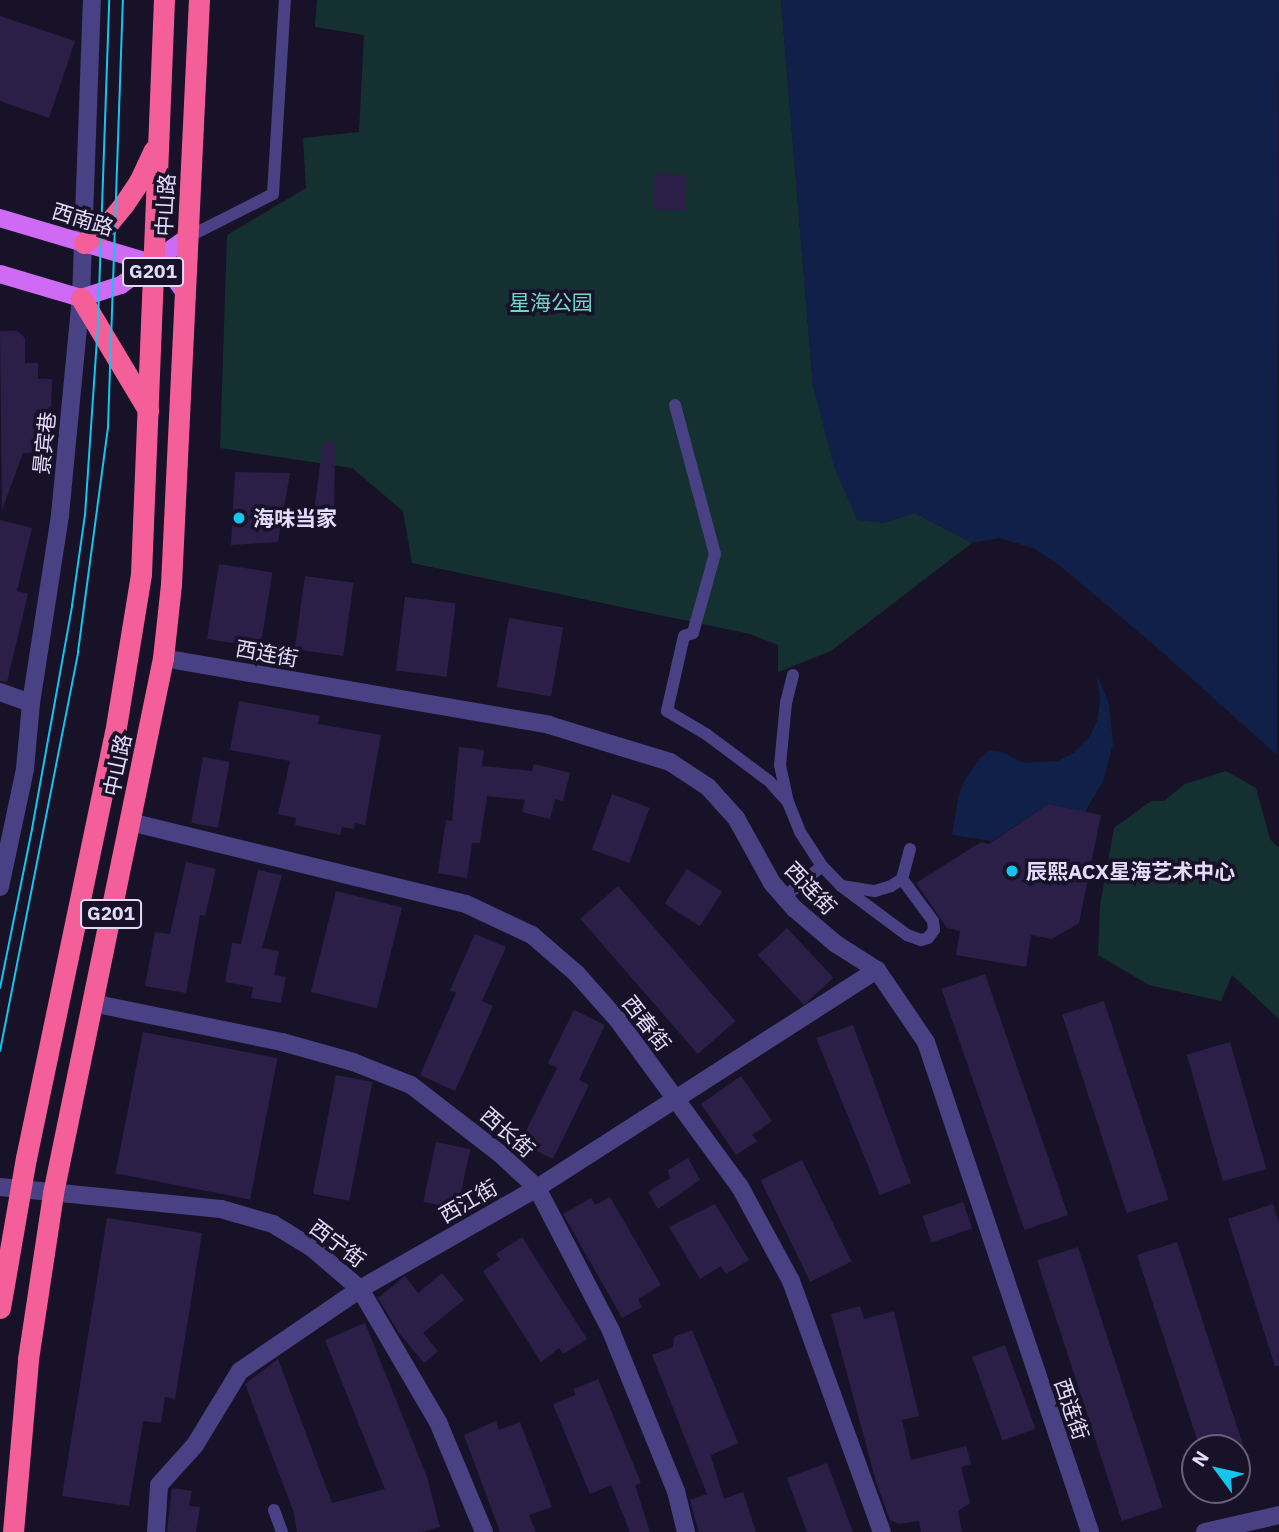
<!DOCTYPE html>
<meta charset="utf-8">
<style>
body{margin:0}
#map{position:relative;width:1279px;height:1532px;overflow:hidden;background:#181228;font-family:"IBM Plex Sans","Noto Sans SC",sans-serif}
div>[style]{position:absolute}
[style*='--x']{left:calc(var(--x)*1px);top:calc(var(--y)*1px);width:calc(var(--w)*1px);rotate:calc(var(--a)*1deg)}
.green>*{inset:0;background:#153031}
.water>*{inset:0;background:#112048}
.building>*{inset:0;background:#2b1f47;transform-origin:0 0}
.lane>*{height:12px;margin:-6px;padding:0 6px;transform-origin:6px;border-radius:6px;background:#494183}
.street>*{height:18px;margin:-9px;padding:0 9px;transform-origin:9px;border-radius:9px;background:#494183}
.primary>*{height:18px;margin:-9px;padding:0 9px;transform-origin:9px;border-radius:9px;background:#ce6af4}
.highway>*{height:21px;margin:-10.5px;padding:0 10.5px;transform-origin:10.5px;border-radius:10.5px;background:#f45f99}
.tram>*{height:2px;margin:-1px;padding:0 1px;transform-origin:1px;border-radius:1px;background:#15c5ee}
.dots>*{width:19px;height:19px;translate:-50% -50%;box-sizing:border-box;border:4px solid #181228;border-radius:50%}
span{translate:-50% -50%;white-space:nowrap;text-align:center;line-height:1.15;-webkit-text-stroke:7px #181228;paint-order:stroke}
.shield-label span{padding:2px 5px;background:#181228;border:2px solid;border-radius:5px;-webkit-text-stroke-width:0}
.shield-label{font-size:19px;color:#e2dbfc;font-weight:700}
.street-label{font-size:21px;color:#e2dbfc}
.park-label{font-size:21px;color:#6bd8c7}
.poi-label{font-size:21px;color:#e2dbfc;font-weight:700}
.left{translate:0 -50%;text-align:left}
.north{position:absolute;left:1181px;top:1434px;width:70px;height:70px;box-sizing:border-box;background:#181228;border:2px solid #69627d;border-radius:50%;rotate:303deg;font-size:19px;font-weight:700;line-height:28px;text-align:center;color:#e2dbfc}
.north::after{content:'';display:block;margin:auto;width:24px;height:32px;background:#15c5ee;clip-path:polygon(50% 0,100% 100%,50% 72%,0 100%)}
</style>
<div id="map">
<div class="green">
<div style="clip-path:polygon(317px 0,781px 0,813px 386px,882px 523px,915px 513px,972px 543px,831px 651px,778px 672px,778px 645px,750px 634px,412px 563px,403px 511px,352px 468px,220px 448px,227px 235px,306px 188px,303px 138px,359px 132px,364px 35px,315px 27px)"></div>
<div style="clip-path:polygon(1226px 771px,1256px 788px,1270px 839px,1279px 848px,1279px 1019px,1232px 975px,1221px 1001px,1149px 985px,1098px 955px,1100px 906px,1114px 828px,1151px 801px,1164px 801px,1185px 784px)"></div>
</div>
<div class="water">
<div style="clip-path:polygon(781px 0,1279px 0,1277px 755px,1152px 643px,1059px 565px,1033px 548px,999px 538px,972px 543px,915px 513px,882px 523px,857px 520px,834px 467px,813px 386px)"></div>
<div style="clip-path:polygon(1097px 675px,1109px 704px,1113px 744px,1104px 779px,1085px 812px,1048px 804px,992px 841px,952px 835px,959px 794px,966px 778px,980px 758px,990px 751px,1002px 752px,1024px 763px,1058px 761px,1074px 753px,1089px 738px,1097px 721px,1100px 701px)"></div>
</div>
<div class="building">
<div style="clip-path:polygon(0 16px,75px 41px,49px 118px,0 101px)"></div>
<div style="left:655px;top:173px;width:32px;height:36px;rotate:4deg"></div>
<div style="clip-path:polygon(0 331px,17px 331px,25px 338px,25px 363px,38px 363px,38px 379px,52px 379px,50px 453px,23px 453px,2px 510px)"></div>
<div style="clip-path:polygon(323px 442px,335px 442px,334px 512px,314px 512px)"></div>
<div style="clip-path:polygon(235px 472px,290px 473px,278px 542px,231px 545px)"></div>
<div style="clip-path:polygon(0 520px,32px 528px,17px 591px,28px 594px,7px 682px,0 681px)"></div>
<div style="left:219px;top:564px;width:54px;height:76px;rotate:9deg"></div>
<div style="left:305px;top:576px;width:49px;height:74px;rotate:8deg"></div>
<div style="left:405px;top:597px;width:51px;height:74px;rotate:7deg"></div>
<div style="left:509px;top:618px;width:55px;height:70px;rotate:10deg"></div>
<div style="clip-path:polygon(239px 701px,320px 716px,318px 724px,381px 735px,365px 825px,355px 823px,354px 829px,342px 827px,340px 835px,295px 825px,296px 818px,278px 814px,290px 761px,230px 750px)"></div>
<div style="clip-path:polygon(459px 747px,484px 750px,482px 766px,532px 771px,534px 764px,570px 773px,563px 801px,555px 799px,550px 819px,522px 812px,525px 800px,487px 796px,480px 843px,472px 843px,467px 878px,438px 873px,446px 820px,452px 821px)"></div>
<div style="left:203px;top:757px;width:27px;height:67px;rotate:10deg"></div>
<div style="left:612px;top:794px;width:40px;height:59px;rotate:20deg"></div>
<div style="clip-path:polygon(1048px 804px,1101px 815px,1079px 923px,1052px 939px,1031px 935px,1026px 967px,956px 955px,960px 931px,947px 928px,916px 883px,981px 842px,989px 844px)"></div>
<div style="clip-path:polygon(186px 862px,216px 869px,205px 916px,200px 915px,186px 993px,145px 986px,155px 932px,170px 934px)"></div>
<div style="left:687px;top:869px;width:42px;height:41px;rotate:33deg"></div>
<div style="clip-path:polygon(258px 870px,282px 875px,262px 948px,279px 951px,274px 975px,286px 977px,281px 1003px,251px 998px,253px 987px,225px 982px,232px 943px,241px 944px)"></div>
<div style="left:618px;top:886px;width:179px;height:50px;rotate:49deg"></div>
<div style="left:336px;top:891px;width:68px;height:104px;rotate:14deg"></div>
<div style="left:787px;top:928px;width:68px;height:40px;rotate:47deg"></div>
<div style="clip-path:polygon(475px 934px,506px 947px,482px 1001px,493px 1006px,455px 1091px,420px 1075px,456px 993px,450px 990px)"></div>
<div style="left:985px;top:974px;width:255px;height:46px;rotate:71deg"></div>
<div style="left:1104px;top:1001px;width:209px;height:44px;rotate:72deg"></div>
<div style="clip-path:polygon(574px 1010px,605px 1025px,579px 1080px,589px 1085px,553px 1159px,520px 1143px,557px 1068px,548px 1063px)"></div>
<div style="clip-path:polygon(853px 1025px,911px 1183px,880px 1195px,816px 1038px)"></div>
<div style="left:143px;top:1032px;width:137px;height:144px;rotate:11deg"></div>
<div style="left:1230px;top:1042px;width:132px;height:45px;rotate:74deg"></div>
<div style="left:336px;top:1075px;width:37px;height:121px;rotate:11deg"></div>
<div style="clip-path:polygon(741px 1076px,772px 1121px,752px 1135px,757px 1141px,736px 1155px,701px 1104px)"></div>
<div style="left:436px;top:1142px;width:35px;height:61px;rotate:12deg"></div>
<div style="clip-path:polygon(688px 1158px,700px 1180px,658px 1209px,648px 1192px,670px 1178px,668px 1170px)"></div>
<div style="left:802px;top:1160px;width:113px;height:46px;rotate:64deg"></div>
<div style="clip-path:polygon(610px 1197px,661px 1285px,638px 1299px,642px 1307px,622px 1318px,563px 1214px,591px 1198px,595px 1205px)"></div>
<div style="left:963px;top:1202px;width:28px;height:43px;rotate:71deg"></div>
<div style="clip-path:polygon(715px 1204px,749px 1260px,726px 1274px,721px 1266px,700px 1279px,669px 1227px)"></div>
<div style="clip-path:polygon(1273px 1204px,1279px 1223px,1279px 1366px,1275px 1366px,1228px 1219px)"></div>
<div style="clip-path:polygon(107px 1218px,202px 1233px,175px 1399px,165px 1397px,161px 1423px,143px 1421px,129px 1506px,62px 1496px)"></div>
<div style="clip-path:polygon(522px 1237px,587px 1339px,563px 1354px,559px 1348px,541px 1362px,483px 1271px,500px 1260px,496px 1254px)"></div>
<div style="left:1177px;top:1242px;width:217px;height:42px;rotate:72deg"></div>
<div style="left:1078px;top:1247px;width:274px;height:43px;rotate:72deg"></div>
<div style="clip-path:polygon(442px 1273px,464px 1300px,423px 1333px,438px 1351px,424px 1363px,399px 1333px,378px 1298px,405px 1276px,418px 1293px)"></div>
<div style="clip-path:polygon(860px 1306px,864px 1319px,894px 1311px,919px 1416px,902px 1420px,911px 1460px,966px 1446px,971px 1464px,961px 1467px,970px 1503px,958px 1511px,962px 1532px,921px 1532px,919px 1521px,899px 1524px,890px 1520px,876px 1482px,831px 1314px)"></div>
<div style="clip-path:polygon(365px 1323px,427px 1477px,440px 1527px,422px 1532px,297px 1532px,294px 1513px,245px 1384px,278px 1359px,332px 1503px,385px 1489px,325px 1340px)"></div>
<div style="clip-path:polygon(692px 1330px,738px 1443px,711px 1455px,712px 1460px,724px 1499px,743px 1492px,756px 1532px,699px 1532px,694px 1516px,690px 1500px,707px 1494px,652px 1355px,673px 1347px,674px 1337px)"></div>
<div style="left:1005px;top:1345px;width:89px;height:35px;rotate:70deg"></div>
<div style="clip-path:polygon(598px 1379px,641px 1483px,635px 1485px,650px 1532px,630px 1532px,611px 1485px,590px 1494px,553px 1404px,575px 1395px,574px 1389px)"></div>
<div style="clip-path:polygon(496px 1421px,499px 1430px,520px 1422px,552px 1507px,529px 1515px,536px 1532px,500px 1532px,464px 1435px)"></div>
<div style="clip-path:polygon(827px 1463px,853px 1532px,807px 1532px,787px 1478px)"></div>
<div style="clip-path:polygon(172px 1488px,192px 1491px,189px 1506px,200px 1507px,196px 1532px,167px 1532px)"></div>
</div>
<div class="lane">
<div style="--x:188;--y:237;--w:95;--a:-26.8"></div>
<div style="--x:273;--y:194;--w:194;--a:-86.5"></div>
<div style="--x:675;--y:405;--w:154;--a:75"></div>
<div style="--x:715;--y:554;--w:82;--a:105.6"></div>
<div style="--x:693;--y:633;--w:9;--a:162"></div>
<div style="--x:684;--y:636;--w:77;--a:102.8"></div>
<div style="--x:667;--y:711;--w:45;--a:30.5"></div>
<div style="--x:706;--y:734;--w:79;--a:36.7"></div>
<div style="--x:769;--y:781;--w:28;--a:48"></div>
<div style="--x:793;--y:675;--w:29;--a:104"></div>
<div style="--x:786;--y:703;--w:62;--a:95.5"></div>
<div style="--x:780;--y:765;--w:38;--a:78"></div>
<div style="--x:788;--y:802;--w:32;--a:68"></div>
<div style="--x:800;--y:832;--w:40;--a:57.1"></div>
<div style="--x:822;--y:866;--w:28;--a:46"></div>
<div style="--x:841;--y:886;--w:82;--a:36.6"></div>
<div style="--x:907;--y:935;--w:15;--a:20"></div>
<div style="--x:921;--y:940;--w:7;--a:-16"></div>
<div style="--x:928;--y:938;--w:10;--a:-53"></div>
<div style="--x:934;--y:930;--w:9;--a:-96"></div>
<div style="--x:933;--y:921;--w:52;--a:-126.4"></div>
<div style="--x:842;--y:886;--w:33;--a:9"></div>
<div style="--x:875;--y:891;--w:17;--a:-17"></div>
<div style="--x:891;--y:886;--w:13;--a:-32"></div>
<div style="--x:902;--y:879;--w:31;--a:-75"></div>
<div style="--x:784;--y:897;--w:49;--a:-39.2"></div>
<div style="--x:274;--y:1510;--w:23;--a:70"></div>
</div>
<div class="street">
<div style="--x:163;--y:658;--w:392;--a:9.8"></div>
<div style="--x:549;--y:725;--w:127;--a:17"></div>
<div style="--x:670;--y:762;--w:45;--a:33.3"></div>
<div style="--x:708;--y:787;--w:42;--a:47.9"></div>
<div style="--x:736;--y:818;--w:74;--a:61"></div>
<div style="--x:772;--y:883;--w:35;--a:49"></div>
<div style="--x:795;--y:909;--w:54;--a:40.5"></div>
<div style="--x:836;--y:944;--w:49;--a:32.4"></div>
<div style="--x:877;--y:970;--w:87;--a:55.8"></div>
<div style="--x:926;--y:1042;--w:517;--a:71.49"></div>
<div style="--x:0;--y:692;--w:33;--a:20"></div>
<div style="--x:130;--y:822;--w:346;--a:13.7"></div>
<div style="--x:466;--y:904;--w:73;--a:25.2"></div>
<div style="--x:532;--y:935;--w:60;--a:40.9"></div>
<div style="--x:577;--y:974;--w:60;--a:48.4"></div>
<div style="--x:617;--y:1019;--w:208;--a:53.8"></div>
<div style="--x:740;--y:1187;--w:107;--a:61.5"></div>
<div style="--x:791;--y:1281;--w:267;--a:70.1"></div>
<div style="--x:0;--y:887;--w:121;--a:-78"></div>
<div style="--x:25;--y:769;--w:66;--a:-84.8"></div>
<div style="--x:31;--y:703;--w:190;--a:-81.2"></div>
<div style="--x:60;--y:515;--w:218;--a:-84.5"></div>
<div style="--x:81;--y:298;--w:298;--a:-87.9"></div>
<div style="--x:92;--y:1003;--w:194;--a:11.6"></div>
<div style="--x:282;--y:1042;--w:74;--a:15.7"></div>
<div style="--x:353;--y:1062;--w:62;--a:21.6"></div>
<div style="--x:411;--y:1085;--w:111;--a:37.7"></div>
<div style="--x:499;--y:1153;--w:52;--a:42.6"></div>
<div style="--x:537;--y:1188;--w:161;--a:62.6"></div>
<div style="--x:611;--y:1331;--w:173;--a:67.9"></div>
<div style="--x:676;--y:1491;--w:42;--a:76.3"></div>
<div style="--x:0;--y:1187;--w:222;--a:5.7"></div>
<div style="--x:221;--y:1209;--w:54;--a:16.1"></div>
<div style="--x:273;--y:1224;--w:46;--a:31.6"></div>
<div style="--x:312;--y:1248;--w:63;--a:40.5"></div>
<div style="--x:360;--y:1289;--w:154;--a:59.6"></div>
<div style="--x:438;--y:1422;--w:119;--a:67.3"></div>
<div style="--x:156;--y:1532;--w:47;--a:-86.3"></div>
<div style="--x:159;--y:1485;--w:54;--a:-48"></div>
<div style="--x:195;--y:1445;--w:87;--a:-58.7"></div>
<div style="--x:240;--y:1371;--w:145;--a:-34.3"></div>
<div style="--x:360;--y:1289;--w:204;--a:-29.7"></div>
<div style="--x:537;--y:1188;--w:404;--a:-32.7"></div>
<div style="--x:1205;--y:1532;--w:76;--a:-12.9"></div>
</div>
<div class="primary">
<div style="--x:0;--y:218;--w:161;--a:16.6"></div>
<div style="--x:154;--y:264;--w:21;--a:31"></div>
<div style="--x:172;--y:275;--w:22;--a:54"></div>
<div style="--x:0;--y:274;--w:84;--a:16.5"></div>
<div style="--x:81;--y:298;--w:42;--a:-18"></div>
<div style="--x:121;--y:285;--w:82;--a:-35.6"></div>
</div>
<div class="highway">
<div style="--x:84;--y:243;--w:29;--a:-38"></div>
<div style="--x:107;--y:225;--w:27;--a:-51"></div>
<div style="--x:124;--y:204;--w:27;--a:-56"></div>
<div style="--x:139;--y:182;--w:35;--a:-65"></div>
<div style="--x:81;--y:298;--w:131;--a:59.1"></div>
<div style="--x:0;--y:1308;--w:152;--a:-80.2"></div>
<div style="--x:26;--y:1158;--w:434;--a:-78.2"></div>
<div style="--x:115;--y:733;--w:161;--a:-80.7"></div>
<div style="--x:141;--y:574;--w:574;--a:-87.71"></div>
<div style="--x:13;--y:1532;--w:174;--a:-85"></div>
<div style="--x:28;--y:1359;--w:168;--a:-81.4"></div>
<div style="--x:53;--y:1193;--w:546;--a:-78.38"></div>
<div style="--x:163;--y:658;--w:74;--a:-83.8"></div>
<div style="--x:171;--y:584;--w:585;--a:-87.26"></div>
</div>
<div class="tram">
<div style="--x:0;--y:988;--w:162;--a:-78.6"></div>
<div style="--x:32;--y:829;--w:227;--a:-79.8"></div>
<div style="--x:72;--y:606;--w:92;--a:-81.9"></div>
<div style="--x:85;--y:515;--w:193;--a:-86.1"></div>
<div style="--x:98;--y:322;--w:322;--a:-88"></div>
<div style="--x:0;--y:1051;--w:407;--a:-78.9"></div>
<div style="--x:78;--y:652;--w:228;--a:-82.4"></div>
<div style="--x:108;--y:426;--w:426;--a:-88"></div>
</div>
<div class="dots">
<div style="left:239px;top:518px;background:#15c5ee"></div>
<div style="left:1012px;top:871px;background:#15c5ee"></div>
</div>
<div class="shield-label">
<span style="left:153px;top:272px">G201</span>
<span style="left:111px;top:914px">G201</span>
</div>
<div class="street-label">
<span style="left:165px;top:205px;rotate:-87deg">中山路</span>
<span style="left:83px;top:219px;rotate:17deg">西南路</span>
<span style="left:44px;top:443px;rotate:-84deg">景宾巷</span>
<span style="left:267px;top:653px;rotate:10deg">西连街</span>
<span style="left:117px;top:765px;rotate:-78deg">中山路</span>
<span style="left:811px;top:888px;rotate:46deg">西连街</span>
<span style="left:647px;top:1023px;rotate:52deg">西春街</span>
<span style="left:508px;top:1132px;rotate:41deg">西长街</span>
<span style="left:468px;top:1201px;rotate:-30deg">西江街</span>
<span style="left:338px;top:1243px;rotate:37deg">西宁街</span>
<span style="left:1072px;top:1409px;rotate:71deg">西连街</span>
</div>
<div class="park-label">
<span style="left:551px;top:302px">星海公园</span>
</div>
<div class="poi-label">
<span class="left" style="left:253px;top:518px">海味当家</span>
<span class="left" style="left:1026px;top:871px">辰熙ACX星海艺术中心</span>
</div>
<div class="north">N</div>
</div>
